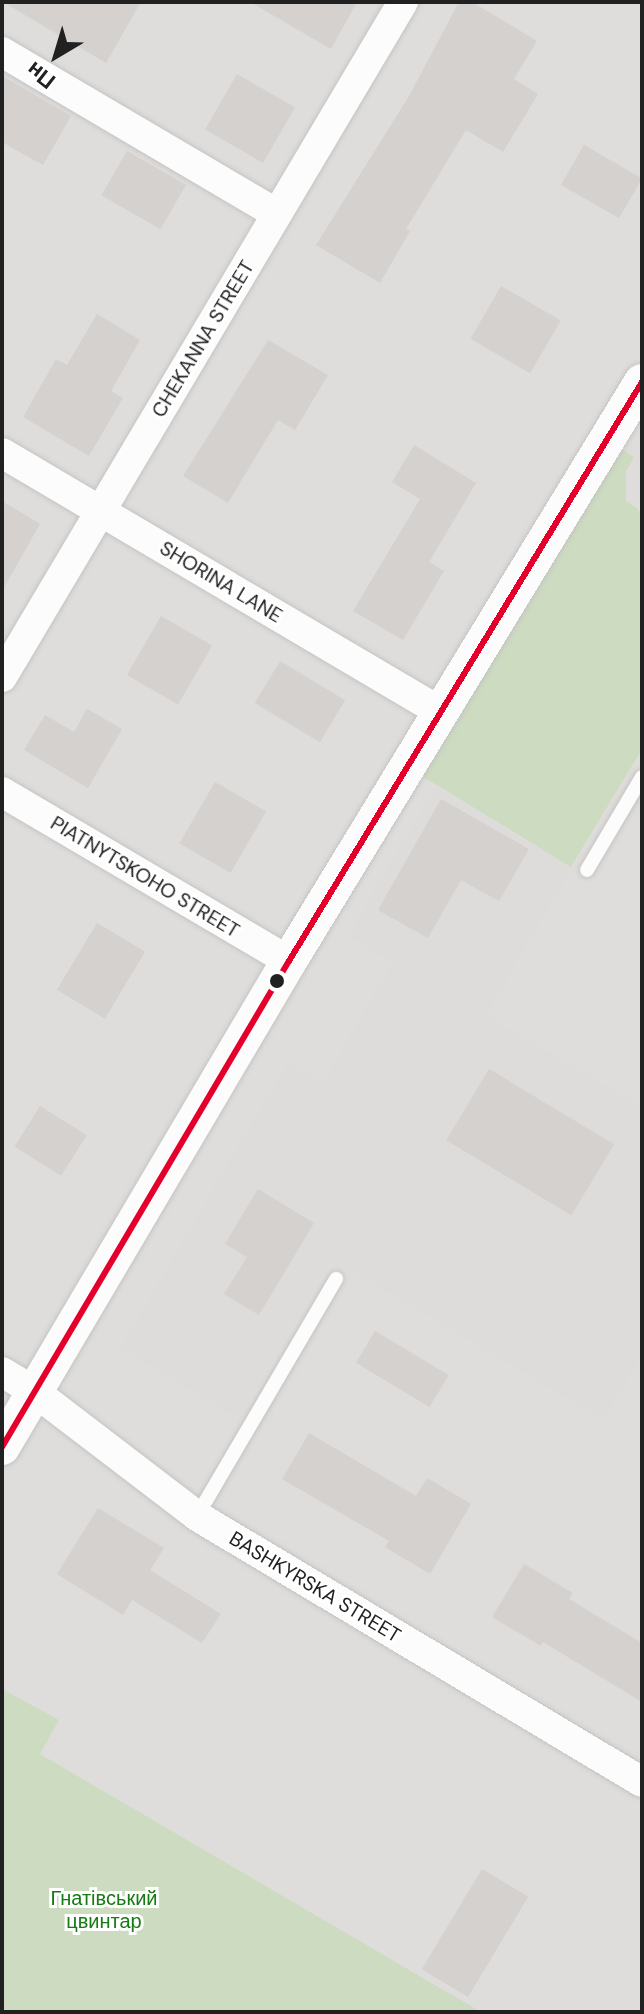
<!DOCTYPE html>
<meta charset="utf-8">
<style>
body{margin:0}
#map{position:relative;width:644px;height:2014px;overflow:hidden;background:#efedea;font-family:"DM Sans",sans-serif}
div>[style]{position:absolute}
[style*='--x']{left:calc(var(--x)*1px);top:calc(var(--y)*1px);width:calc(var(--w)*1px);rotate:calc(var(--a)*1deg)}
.residential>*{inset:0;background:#dedddb}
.religious>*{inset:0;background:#dddcdb}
.forest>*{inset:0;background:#cddbc1}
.building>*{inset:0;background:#d4d1cf;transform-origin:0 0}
.roads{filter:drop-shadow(0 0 2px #c5c4c2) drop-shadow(0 0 2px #c5c4c2)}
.service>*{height:14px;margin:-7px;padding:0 7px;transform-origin:7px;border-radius:7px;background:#fdfcfc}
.minor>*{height:30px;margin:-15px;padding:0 15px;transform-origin:15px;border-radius:15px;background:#fdfcfc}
.tertiary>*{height:36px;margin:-18px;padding:0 18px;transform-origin:18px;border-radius:18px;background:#fdfcfc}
.bus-1>*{height:6px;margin:-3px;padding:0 3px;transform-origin:3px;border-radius:3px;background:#e4002b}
.dots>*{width:22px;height:22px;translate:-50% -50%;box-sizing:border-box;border:4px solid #fff;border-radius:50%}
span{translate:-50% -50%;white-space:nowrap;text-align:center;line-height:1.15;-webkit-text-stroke:6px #fff;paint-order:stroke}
.street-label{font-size:20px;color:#212121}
.park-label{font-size:20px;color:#157b13}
.frame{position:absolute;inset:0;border:4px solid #212121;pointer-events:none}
.north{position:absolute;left:16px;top:16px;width:80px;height:80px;-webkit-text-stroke:6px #fff;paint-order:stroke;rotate:218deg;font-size:22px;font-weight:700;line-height:32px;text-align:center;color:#212121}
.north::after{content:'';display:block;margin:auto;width:28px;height:36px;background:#212121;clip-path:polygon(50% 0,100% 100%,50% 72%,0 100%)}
</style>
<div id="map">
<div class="residential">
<div style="clip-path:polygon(2px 2px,642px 2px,642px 2012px,414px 2012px,2px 1754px)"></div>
</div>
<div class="religious">
<div style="clip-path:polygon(435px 787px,572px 868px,486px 1015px,642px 1107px,642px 1355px,604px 1420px,332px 1259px,238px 1418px,120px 1348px,287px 1063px,322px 1083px,393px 963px,348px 936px)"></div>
</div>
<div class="forest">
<div style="clip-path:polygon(619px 448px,634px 457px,626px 471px,626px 501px,638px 509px,642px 519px,642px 749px,571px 867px,422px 776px)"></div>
<div style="clip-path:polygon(2px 1689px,59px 1720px,40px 1754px,481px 2012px,2px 2012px)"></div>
</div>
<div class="building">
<div style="clip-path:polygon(3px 2px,141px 2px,106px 63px)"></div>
<div style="clip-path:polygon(250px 2px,357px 2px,331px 49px)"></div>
<div style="clip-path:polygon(459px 2px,472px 2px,537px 41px,514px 79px,538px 94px,503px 152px,466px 130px,406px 229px,410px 231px,380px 283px,316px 245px,409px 96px)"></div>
<div style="left:237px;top:74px;width:67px;height:64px;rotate:30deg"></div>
<div style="clip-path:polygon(2px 76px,71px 116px,43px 165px,2px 142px)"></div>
<div style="left:584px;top:145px;width:67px;height:46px;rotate:30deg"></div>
<div style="left:127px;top:151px;width:68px;height:51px;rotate:30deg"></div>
<div style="left:501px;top:286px;width:69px;height:61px;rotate:30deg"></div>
<div style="clip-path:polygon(97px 314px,140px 340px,111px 391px,123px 398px,89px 456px,23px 417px,56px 359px,67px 365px)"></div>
<div style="clip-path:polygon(268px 340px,328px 375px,295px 430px,278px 420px,228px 503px,183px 476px)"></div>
<div style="clip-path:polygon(414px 445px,476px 483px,429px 562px,444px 571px,403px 640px,353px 611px,420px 499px,392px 482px)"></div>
<div style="clip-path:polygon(2px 501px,40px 524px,2px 591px)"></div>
<div style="left:161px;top:616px;width:59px;height:68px;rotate:30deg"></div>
<div style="left:280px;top:661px;width:76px;height:49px;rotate:31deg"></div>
<div style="clip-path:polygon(87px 709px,122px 729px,88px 788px,24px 750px,45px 715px,74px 732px)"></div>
<div style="left:215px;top:782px;width:59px;height:71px;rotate:30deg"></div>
<div style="clip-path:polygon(441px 799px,529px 849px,499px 901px,461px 880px,428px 938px,378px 910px)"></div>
<div style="left:97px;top:923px;width:56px;height:78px;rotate:31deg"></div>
<div style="left:489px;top:1069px;width:146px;height:83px;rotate:31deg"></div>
<div style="left:40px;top:1106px;width:55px;height:48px;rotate:32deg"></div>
<div style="clip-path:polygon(258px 1189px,314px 1223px,259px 1315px,224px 1294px,247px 1257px,225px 1244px)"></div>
<div style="left:375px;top:1331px;width:86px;height:37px;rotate:31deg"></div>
<div style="clip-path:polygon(309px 1433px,416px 1496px,427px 1478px,471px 1504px,430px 1574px,385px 1547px,389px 1541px,282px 1479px)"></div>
<div style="clip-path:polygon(98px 1508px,164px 1548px,150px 1570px,221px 1614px,202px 1643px,132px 1600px,123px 1615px,57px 1574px)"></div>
<div style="clip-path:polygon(524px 1564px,573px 1593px,569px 1599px,642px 1643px,642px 1702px,543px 1642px,541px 1646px,492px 1617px)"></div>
<div style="left:482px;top:1869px;width:54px;height:117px;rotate:31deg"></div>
</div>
<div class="roads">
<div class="service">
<div style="--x:587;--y:870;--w:108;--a:-59.4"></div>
<div style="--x:197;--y:1516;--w:275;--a:-59.6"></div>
</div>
<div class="minor">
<div style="--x:2;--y:52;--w:319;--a:30.5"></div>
<div style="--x:2;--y:453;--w:507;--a:30.56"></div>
<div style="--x:2;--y:677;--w:785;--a:-59.29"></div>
<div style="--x:2;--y:792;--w:333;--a:30.5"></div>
<div style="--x:2;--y:1372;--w:39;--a:31"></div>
<div style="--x:35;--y:1392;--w:204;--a:37.4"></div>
<div style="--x:197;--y:1516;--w:518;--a:30.87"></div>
</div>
<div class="tertiary">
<div style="--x:2;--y:1447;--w:564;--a:-59.44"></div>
<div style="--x:289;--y:961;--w:678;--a:-58.63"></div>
</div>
</div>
<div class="bus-1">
<div style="--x:2;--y:1447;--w:564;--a:-59.44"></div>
<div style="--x:289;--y:961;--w:678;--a:-58.63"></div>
</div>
<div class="dots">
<div style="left:277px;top:981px;background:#212121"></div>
</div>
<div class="street-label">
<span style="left:203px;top:339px;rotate:-59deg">CHEKANNA STREET</span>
<span style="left:221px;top:582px;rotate:31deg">SHORINA LANE</span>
<span style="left:145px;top:877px;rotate:31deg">PIATNYTSKOHO STREET</span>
<span style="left:315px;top:1587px;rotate:31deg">BASHKYRSKA STREET</span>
</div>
<div class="park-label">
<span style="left:104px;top:1910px">Гнатівський<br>цвинтар</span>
</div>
<div class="frame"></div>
<div class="north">Пн</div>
</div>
